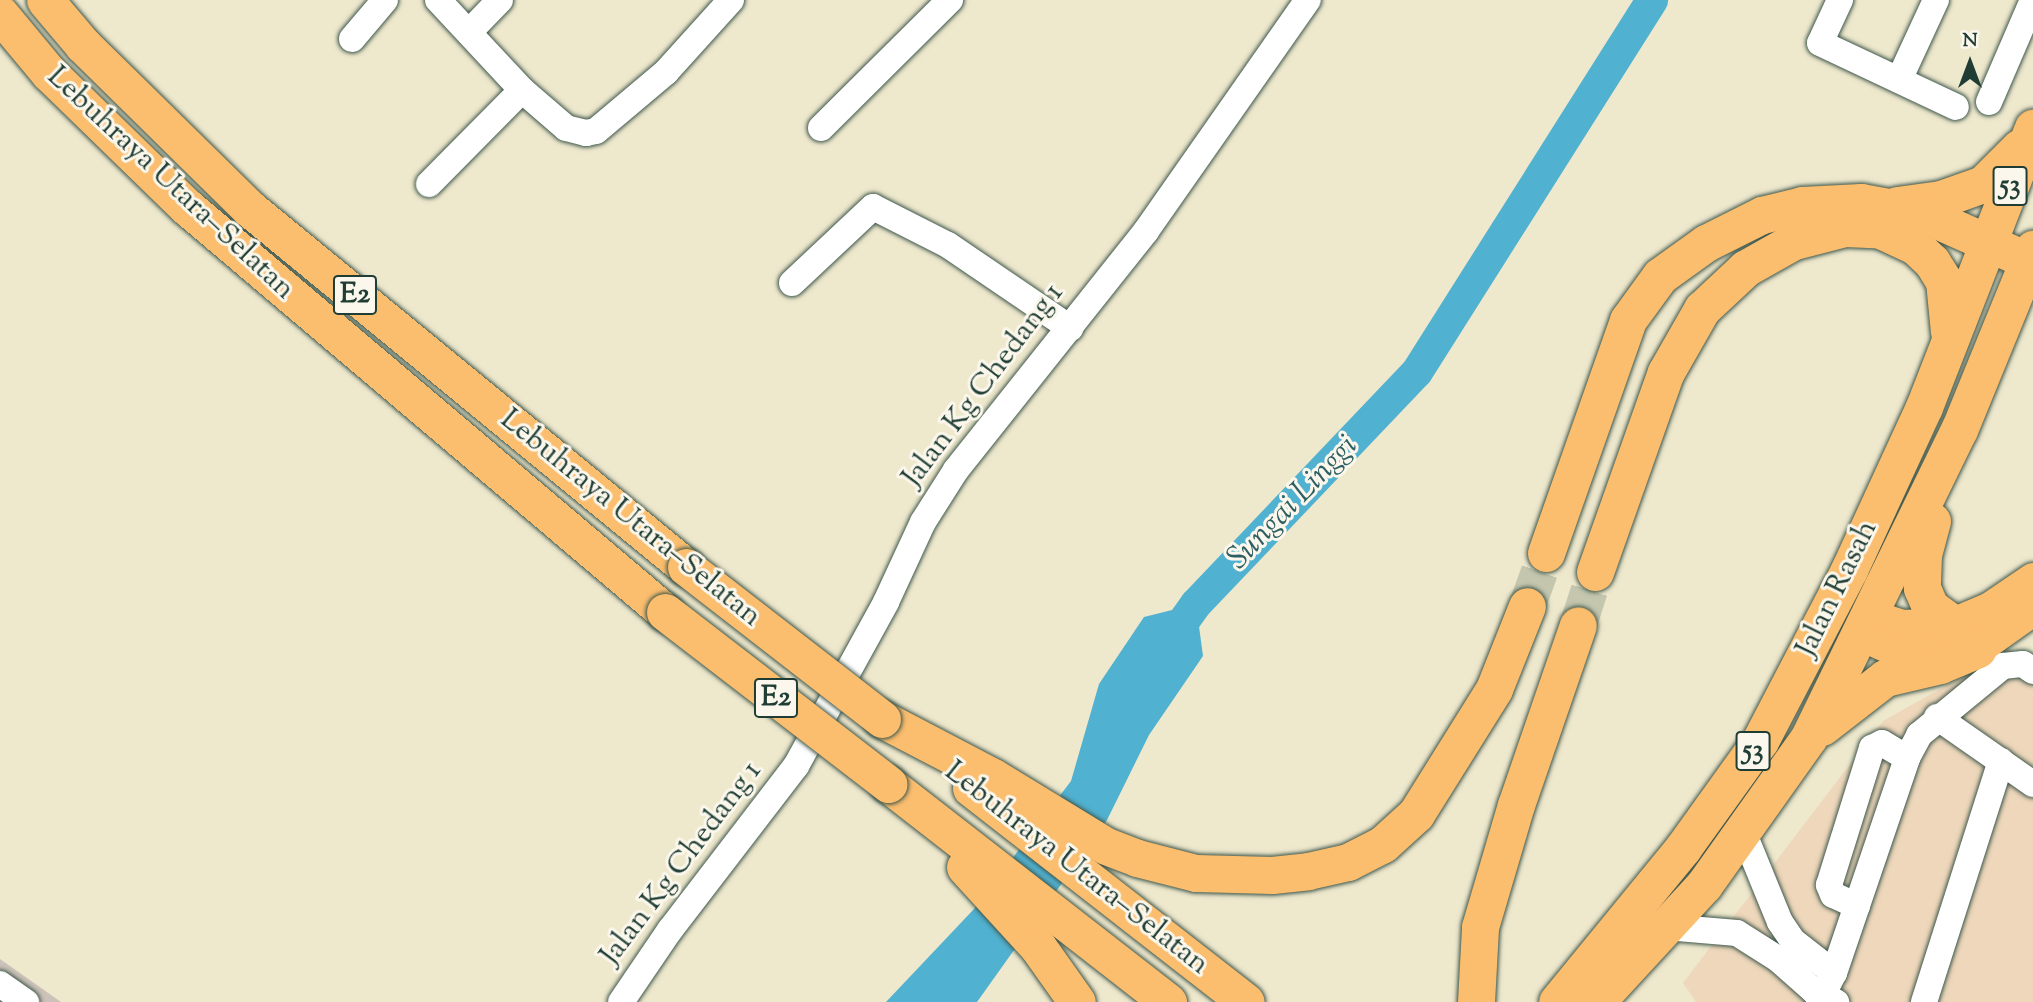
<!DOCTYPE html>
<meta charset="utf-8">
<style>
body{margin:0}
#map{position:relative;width:2033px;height:1002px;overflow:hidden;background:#eee8cd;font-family:"Sorts Mill Goudy",serif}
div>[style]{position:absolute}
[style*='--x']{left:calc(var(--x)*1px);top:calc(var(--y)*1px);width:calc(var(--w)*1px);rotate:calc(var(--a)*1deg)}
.built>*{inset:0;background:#eed7bb}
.industrial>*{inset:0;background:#ccc2b9}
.water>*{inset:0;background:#51b1d0}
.river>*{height:32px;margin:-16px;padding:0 16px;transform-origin:16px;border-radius:16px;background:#51b1d0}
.highway-tunnel>*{height:37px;margin-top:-18.5px;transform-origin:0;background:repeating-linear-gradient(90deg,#c5c6ae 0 37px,transparent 0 55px)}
.roads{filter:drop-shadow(0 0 2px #3e574b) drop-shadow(0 0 2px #3e574b)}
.minor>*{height:26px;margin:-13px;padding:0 13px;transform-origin:13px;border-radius:13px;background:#fff}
.major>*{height:32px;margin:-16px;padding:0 16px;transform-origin:16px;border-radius:16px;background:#fbbd6e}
.highway>*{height:37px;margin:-18.5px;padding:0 18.5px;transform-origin:18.5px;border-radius:18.5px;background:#fbbd6e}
.bridges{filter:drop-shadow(0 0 2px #3e574b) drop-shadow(0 0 2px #3e574b)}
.highway-bridge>*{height:37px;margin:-18.5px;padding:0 18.5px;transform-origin:18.5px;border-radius:18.5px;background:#fbbd6e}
span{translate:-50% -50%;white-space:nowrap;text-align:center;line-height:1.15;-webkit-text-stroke:6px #fbf7ec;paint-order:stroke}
.shield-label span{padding:2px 5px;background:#fbf7ec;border:2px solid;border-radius:5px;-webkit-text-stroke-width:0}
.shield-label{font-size:28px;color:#1f3d34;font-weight:700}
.street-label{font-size:30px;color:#1f3d34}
.water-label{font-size:32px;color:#2e6063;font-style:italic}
.north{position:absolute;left:1935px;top:28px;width:70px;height:70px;-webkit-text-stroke:5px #fbf7ec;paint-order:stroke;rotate:0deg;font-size:19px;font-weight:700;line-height:28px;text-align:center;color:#1f3d34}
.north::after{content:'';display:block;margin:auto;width:24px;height:32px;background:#1f3d34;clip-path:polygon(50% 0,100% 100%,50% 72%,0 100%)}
</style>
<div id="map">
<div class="built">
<div style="clip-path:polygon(2010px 650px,2033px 664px,2033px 1002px,1696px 1002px,1683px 983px,1883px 721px)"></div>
</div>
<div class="industrial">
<div style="clip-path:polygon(0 959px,61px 1002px,0 1002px)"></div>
</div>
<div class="water">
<div style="clip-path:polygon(1196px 604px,1203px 656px,1149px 735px,1107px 820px,977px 1002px,886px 1002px,974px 909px,1071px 781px,1099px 684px,1144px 617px)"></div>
</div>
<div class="river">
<div style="--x:1171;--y:639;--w:43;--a:-54.5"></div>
<div style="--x:1196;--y:604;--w:320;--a:-46.4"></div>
<div style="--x:1417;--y:372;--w:440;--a:-57.7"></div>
</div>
<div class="highway-tunnel">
<div style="--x:1527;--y:606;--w:56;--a:-70.3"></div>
<div style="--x:1578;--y:625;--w:56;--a:-72.2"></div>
</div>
<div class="roads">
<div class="minor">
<div style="--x:438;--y:0;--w:123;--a:47"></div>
<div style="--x:522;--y:90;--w:58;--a:40.8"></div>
<div style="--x:566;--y:128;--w:21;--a:14"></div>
<div style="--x:586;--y:133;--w:10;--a:-11"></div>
<div style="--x:596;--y:131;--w:92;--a:-40.1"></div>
<div style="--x:666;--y:72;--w:97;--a:-47.9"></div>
<div style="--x:1840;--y:0;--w:47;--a:114.9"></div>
<div style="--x:1820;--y:43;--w:150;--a:25.2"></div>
<div style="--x:470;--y:31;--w:43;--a:-45.9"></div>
<div style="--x:352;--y:39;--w:51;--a:-49.8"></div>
<div style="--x:1899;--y:80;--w:88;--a:-65.2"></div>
<div style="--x:1989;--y:102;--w:111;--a:-66.7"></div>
<div style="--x:821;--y:128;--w:182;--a:-44.8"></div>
<div style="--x:429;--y:184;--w:132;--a:-45.3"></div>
<div style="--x:792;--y:283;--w:111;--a:-43.2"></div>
<div style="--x:873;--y:207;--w:84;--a:26.9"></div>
<div style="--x:948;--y:245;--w:148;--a:34.2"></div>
<div style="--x:1937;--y:717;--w:117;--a:34.9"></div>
<div style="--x:1744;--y:834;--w:95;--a:67.8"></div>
<div style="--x:1780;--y:922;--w:23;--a:56"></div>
<div style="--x:1793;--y:941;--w:52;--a:38"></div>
<div style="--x:1857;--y:906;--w:26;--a:-155"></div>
<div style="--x:1833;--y:895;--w:11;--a:-112"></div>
<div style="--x:1829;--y:885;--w:144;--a:-72.6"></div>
<div style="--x:1872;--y:748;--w:11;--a:-27"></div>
<div style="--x:1882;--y:743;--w:29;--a:31"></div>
<div style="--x:1666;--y:927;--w:71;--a:4.8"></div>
<div style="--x:1737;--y:933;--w:49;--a:32.4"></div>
<div style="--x:1778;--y:959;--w:48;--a:41.6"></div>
<div style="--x:1814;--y:991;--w:25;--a:27"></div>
<div style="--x:0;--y:984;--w:32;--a:35"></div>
<div style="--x:621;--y:1002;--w:87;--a:-55.8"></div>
<div style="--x:670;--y:930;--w:207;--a:-52.5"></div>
<div style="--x:796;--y:766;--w:187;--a:-61.2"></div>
<div style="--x:886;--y:602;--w:88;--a:-65.2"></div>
<div style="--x:923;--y:522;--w:62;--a:-57.6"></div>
<div style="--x:956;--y:470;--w:305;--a:-51.5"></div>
<div style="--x:1146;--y:231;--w:282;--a:-55"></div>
<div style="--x:1819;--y:1002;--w:33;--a:-63"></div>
<div style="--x:1834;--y:973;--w:227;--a:-71.2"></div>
<div style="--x:1907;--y:758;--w:26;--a:-62"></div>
<div style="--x:1919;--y:735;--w:109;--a:-39.4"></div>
<div style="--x:2003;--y:666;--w:20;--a:-6"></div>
<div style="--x:2023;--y:664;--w:12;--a:35"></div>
<div style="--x:1924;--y:1002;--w:253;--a:-72.3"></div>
</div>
<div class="major">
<div style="--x:1872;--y:616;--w:32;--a:18"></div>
<div style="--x:1902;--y:626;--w:51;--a:-2.2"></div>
<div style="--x:1953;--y:624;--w:39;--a:-23"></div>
<div style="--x:1989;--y:609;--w:53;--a:-34.3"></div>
<div style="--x:1861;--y:635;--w:34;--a:24"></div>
<div style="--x:1892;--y:649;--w:50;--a:6.8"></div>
<div style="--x:1942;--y:655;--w:36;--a:-9"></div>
<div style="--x:1978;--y:649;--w:67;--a:-35.3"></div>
</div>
<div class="highway">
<div style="--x:45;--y:0;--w:59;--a:49.8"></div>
<div style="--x:83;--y:45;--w:234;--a:44.5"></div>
<div style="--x:250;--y:209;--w:564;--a:39.39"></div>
<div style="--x:0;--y:14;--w:77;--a:50.3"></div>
<div style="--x:49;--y:73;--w:192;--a:44.2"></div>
<div style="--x:187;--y:207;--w:627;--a:40.27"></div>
<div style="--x:1897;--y:205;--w:44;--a:-7.8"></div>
<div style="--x:1941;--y:199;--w:45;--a:-19.7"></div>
<div style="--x:1983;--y:184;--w:52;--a:-45"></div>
<div style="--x:1874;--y:227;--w:45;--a:24.9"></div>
<div style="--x:1915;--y:246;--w:23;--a:43"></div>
<div style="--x:1932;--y:262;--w:22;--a:58"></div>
<div style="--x:1944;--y:281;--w:51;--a:84.4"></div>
<div style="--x:1932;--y:521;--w:34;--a:105"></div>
<div style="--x:1923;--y:554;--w:34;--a:92"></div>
<div style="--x:1922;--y:588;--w:21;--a:67"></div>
<div style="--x:1930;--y:607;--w:29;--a:36"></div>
<div style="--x:1546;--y:553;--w:247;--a:-70.6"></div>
<div style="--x:1628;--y:320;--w:54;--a:-54"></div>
<div style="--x:1660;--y:276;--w:57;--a:-35.7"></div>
<div style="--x:1706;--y:243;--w:63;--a:-26.6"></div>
<div style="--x:1762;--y:215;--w:41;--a:-14"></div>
<div style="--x:1802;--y:205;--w:59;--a:-2.9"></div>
<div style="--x:1861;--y:202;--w:61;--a:10.4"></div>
<div style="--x:1921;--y:213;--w:98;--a:24"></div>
<div style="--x:1595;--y:572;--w:212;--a:-70.5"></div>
<div style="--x:1666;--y:372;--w:73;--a:-60.3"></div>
<div style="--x:1702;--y:309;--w:60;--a:-43"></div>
<div style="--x:1746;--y:268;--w:55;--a:-29.4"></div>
<div style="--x:1794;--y:241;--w:53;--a:-14.3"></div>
<div style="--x:1845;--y:228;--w:46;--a:2.5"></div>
<div style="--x:882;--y:719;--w:125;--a:27.6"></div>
<div style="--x:993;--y:777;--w:132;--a:31.4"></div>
<div style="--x:1106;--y:846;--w:33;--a:21"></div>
<div style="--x:1137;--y:858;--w:61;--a:14.3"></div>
<div style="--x:1196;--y:873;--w:76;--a:1.5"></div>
<div style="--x:1272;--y:875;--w:36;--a:-6"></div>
<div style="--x:1308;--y:871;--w:41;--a:-12.7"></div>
<div style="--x:1348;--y:862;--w:39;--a:-27"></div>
<div style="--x:1383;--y:844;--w:45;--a:-42.3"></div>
<div style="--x:1416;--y:814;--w:147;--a:-58"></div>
<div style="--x:1494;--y:689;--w:89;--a:-68.3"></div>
<div style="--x:1822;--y:727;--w:80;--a:-37.9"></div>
<div style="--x:1885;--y:678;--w:57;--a:-13.3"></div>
<div style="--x:1940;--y:665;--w:41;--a:-22.8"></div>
<div style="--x:888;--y:784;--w:355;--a:37.9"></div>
<div style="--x:971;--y:788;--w:348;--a:37.9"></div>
<div style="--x:965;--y:867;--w:108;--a:47.6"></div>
<div style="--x:1038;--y:947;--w:67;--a:54.7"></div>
<div style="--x:1476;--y:1002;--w:75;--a:-86.9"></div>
<div style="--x:1480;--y:927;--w:127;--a:-73.6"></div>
<div style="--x:1516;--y:805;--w:190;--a:-71"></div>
<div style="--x:1557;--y:1002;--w:199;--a:-50.7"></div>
<div style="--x:1683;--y:848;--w:132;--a:-54.3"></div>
<div style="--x:1760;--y:741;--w:193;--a:-62.5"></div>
<div style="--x:1849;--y:570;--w:179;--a:-65.3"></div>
<div style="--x:1924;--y:407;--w:300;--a:-68.7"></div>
<div style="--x:1596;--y:1002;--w:159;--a:-47.3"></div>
<div style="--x:1704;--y:885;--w:181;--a:-54.6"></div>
<div style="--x:1809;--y:737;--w:342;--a:-64"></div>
<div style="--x:1959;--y:430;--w:196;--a:-67.8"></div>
</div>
</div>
<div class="bridges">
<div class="highway-bridge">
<div style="--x:686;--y:567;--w:248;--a:37.8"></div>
<div style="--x:665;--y:612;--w:282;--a:37.6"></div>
</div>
</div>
<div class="shield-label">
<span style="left:2010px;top:186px">53</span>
<span style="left:355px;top:295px">E2</span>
<span style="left:776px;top:698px">E2</span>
<span style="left:1753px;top:751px">53</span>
</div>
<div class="street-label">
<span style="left:170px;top:184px;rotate:43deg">Lebuhraya Utara–Selatan</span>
<span style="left:984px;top:386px;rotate:-53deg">Jalan Kg Chedang 1</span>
<span style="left:630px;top:519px;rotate:39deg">Lebuhraya Utara–Selatan</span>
<span style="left:1838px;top:589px;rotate:-64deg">Jalan Rasah</span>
<span style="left:682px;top:864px;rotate:-53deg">Jalan Kg Chedang 1</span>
<span style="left:1076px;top:869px;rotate:38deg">Lebuhraya Utara–Selatan</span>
</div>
<div class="water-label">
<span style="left:1293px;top:503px;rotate:-46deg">Sungai Linggi</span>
</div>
<div class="north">N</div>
</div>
